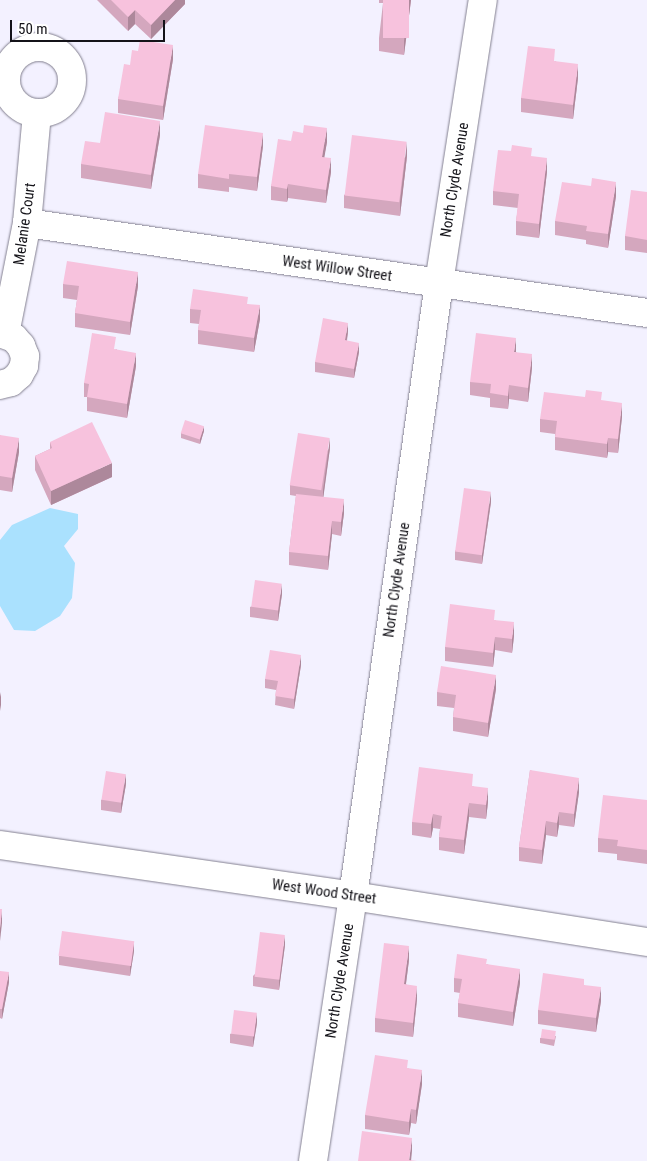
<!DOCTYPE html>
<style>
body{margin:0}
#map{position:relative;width:647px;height:1161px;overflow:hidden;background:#f3f1ff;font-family:"Roboto Condensed",sans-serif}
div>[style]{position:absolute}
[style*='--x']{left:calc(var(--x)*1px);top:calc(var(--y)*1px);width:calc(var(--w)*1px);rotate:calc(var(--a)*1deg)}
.water>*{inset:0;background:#aae1fe}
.roads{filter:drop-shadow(0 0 1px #838090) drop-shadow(0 0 1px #838090)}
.minor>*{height:28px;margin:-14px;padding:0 14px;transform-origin:14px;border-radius:14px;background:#fff}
.minor>.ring{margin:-14px;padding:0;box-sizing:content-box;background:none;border:28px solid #fff;border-radius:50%}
.wall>*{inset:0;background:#d4a7be}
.shaded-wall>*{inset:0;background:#ad889b}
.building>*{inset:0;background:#f7c2dd;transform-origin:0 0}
span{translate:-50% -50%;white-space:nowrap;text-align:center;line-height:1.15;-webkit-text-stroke:4.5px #fff;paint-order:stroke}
.street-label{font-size:15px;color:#141319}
.scale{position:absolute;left:10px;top:20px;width:155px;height:22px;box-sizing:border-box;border:2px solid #141319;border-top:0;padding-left:6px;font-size:15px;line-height:18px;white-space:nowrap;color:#141319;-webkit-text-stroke:4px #fff;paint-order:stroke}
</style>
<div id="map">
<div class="water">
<div style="clip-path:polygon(50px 508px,78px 514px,78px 529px,64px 546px,75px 563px,72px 598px,60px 616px,35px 631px,14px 630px,0 606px,0 540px,12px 525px)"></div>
</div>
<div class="roads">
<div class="minor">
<div class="ring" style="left:6px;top:47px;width:38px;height:38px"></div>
<div style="--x:27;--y:223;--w:626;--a:8.26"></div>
<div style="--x:0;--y:333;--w:15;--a:20"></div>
<div style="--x:14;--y:338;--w:11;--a:49"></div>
<div style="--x:21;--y:346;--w:11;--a:68"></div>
<div style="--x:25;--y:356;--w:10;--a:96"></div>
<div style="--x:24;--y:366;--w:10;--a:119"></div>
<div style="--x:19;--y:375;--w:11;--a:139"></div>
<div style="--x:11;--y:382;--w:11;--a:165"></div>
<div style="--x:5;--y:334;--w:113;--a:-78.8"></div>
<div style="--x:27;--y:223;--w:110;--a:-84.8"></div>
<div style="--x:0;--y:845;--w:357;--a:8.2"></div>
<div style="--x:353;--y:896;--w:298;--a:8.9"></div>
<div style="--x:313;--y:1161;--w:268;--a:-81.4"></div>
<div style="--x:353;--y:896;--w:619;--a:-82.01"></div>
<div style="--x:439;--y:283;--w:286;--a:-81.2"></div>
</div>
</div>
<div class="wall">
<div style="clip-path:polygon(97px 0,185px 0,185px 4px,151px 39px,135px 24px,128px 31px)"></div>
<div style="clip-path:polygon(379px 0,411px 0,404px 55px,379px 51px,379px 38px,383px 3px,379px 3px)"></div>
<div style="clip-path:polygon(173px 59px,163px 120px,118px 113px,118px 99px,130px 65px)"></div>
<div style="clip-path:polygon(555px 61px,578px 78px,573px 119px,521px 112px,521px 98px)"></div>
<div style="clip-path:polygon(160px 135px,151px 189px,81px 178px,81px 164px,100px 143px)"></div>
<div style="clip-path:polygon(291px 141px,327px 142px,324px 157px,331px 172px,326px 203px,288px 198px,287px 202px,271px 200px,271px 186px)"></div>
<div style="clip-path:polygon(263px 146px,257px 191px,229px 187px,229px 192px,198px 188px,198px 174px)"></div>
<div style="clip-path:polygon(407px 156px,400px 216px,344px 208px,344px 195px)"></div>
<div style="clip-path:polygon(532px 157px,547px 172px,539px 238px,516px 235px,516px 221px,518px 208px,493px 205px,493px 191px)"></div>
<div style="clip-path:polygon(647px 192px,647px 253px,625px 250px,625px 236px)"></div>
<div style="clip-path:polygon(616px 196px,608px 248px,586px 244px,586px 240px,555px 235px,555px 221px)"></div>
<div style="clip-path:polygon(63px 284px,138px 286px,130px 335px,75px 327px,75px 313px,77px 300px,63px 298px)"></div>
<div style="clip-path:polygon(248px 304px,260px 319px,254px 352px,198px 344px,198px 330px,199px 324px,190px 323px,190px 309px)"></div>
<div style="clip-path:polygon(348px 332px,347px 341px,359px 352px,354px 378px,315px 372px,315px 362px)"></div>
<div style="clip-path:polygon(116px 349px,136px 366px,127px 418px,87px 411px,87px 397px,84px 397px,84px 383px)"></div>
<div style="clip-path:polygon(516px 352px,532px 368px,528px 402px,509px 399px,508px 409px,490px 407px,490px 398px,470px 395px,470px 382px)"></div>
<div style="clip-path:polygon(602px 401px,622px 417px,618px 453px,608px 452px,607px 458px,555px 450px,555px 434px,540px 432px,540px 419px)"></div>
<div style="clip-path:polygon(204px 431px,200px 444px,181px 438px,181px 433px)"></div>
<div style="clip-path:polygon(0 435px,19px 452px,12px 492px,0 490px)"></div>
<div style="clip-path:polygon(50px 442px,112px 477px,51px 505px,35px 470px,35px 456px,50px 449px)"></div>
<div style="clip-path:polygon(330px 448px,323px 497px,344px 513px,341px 536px,332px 534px,328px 570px,289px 565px,289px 552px,296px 496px,290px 495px,290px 485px)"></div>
<div style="clip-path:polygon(491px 502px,482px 564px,455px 560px,455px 551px)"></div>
<div style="clip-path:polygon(282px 594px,278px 621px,250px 617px,250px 607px)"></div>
<div style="clip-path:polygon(495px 620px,514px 636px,512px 653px,495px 650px,493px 667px,445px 661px,445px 647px)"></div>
<div style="clip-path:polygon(301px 665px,294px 709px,275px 705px,276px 690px,265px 688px,265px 679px)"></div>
<div style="clip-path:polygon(496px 689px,488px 737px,453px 731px,453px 717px,454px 708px,437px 706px,437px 692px)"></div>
<div style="clip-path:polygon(530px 770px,579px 792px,574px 827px,559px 825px,557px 837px,546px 835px,542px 864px,519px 861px,519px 847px)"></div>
<div style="clip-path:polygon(126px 784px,121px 813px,101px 810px,101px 800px)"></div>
<div style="clip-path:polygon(473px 786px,488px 802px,486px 819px,469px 817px,464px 854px,439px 850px,439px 837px,440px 829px,433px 828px,431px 838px,412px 835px,412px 822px)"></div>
<div style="clip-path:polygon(647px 800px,647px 864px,617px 860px,617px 854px,598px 852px,598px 838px)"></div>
<div style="clip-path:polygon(285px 945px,279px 990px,253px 986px,253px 976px)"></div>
<div style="clip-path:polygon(134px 951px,130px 976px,59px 965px,59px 956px)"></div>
<div style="clip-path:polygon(409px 960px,406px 984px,417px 999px,413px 1037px,375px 1032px,375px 1018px)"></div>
<div style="clip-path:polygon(487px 964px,520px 983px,513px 1026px,458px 1017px,458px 1003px,460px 993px,454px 992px,454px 978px)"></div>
<div style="clip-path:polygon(0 971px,9px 982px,2px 1019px,0 1018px)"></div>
<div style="clip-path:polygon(584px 985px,601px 1001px,596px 1032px,538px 1024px,538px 1010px)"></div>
<div style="clip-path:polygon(257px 1023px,253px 1047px,230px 1043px,230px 1034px)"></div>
<div style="clip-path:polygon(556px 1036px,554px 1046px,540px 1043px,540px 1038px)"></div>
<div style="clip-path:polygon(408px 1068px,422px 1084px,416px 1124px,411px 1123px,409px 1135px,365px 1129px,365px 1115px)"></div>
</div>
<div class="shaded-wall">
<div style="clip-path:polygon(175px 0,185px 0,185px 4px,151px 39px,151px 25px)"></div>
<div style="clip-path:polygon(409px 0,411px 0,404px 55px,404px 41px)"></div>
<div style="clip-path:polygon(135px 10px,135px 24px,128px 31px,128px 17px)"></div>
<div style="clip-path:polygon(173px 45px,173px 59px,163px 120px,163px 106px)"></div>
<div style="clip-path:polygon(578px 64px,578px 78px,573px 119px,573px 105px)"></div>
<div style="clip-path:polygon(160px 121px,160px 135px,151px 189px,151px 175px)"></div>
<div style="clip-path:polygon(327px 128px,327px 142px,322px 171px,322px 157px)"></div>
<div style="clip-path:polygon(263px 133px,263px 146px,257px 191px,257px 177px)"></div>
<div style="clip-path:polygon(407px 142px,407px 156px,400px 216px,400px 202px)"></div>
<div style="clip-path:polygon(331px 158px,331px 172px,326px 203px,326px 190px)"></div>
<div style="clip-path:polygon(547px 158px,547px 172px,539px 238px,539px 224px)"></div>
<div style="clip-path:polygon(616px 182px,616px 196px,608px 248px,608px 234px)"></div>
<div style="clip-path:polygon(288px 184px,288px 198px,287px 202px,287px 189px)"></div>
<div style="clip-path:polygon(138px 272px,138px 286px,130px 335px,130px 322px)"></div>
<div style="clip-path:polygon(260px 305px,260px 319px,254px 352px,254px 338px)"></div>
<div style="clip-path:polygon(348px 323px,348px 332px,345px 350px,345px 340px)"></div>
<div style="clip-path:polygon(516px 338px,516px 352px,514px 352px)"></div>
<div style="clip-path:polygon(359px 343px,359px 352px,354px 378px,354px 369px)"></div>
<div style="clip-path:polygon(136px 353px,136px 366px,127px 418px,127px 404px)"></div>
<div style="clip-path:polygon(532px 354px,532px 368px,528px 402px,528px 388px)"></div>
<div style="clip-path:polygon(509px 385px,509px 399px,508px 409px,508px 396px)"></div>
<div style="clip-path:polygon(622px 403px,622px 417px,618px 453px,618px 439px)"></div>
<div style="clip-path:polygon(204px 426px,204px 431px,200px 444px,200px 439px)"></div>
<div style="clip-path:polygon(19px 438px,19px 452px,12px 492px,12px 478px)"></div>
<div style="clip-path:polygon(330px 438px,330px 448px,323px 500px,323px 490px)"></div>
<div style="clip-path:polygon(608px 438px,608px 452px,607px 458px,607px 444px)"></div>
<div style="clip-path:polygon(112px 463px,112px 477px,51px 505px,51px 491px)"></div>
<div style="clip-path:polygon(491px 492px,491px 502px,482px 564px,482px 555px)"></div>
<div style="clip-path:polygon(344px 499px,344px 513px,341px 536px,341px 522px)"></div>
<div style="clip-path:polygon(332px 521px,332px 534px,328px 570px,328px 556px)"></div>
<div style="clip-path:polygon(282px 584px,282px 594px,278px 621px,278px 612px)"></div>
<div style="clip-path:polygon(514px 622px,514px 636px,512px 653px,512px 639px)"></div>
<div style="clip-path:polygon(495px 637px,495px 650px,493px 667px,493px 653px)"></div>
<div style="clip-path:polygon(301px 655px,301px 665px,294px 709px,294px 699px)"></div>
<div style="clip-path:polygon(496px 675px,496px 689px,488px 737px,488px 723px)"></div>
<div style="clip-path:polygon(1px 692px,1px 705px,0 711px,0 697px)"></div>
<div style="clip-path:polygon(126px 774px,126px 784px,121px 813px,121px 803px)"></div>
<div style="clip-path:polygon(579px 778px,579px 792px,574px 827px,574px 814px)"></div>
<div style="clip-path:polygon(488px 788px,488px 802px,486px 819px,486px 805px)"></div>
<div style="clip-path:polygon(469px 803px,469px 817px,464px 854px,464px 840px)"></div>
<div style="clip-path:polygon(559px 812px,559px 825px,557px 837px,557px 823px)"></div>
<div style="clip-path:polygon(433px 814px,433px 828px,431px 838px,431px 824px)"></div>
<div style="clip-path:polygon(546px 821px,546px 835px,542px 864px,542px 850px)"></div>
<div style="clip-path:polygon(2px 909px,2px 923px,0 941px,0 928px)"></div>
<div style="clip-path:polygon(285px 935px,285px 945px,279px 990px,279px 980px)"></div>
<div style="clip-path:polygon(134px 941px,134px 951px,130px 976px,130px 966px)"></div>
<div style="clip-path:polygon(409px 946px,409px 960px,404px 998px,404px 984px)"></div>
<div style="clip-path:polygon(520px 969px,520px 983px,513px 1026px,513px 1012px)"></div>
<div style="clip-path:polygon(9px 972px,9px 982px,2px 1019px,2px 1009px)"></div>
<div style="clip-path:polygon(417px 986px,417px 999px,413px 1037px,413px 1023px)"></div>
<div style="clip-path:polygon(601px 987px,601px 1001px,596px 1032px,596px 1018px)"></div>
<div style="clip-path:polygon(257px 1013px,257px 1023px,253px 1047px,253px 1037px)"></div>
<div style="clip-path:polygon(422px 1070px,422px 1084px,416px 1124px,416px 1110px)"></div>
<div style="clip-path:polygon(411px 1109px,411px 1123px,409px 1135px,409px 1122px)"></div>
<div style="clip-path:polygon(412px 1138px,412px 1151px,411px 1161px,409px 1161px)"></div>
</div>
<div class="building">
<div style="clip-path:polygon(111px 0,175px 0,151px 25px,135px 10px,128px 17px)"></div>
<div style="left:383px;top:0;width:26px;height:38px"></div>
<div style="clip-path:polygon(140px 40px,173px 45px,163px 106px,118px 99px,124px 64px,130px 65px,132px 50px,138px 51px)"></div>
<div style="clip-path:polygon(528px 46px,555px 49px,554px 61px,578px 64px,573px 105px,521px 98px)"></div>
<div style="clip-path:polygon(105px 112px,160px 121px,151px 175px,81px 164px,85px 141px,100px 143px)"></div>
<div style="clip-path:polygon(205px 125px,263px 133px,257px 177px,229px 174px,229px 179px,198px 174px)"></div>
<div style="clip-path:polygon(304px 125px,327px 128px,322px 157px,331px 158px,326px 190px,288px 184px,287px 189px,271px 186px,278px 139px,291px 141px,293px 131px,303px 133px)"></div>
<div style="left:352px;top:135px;width:55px;height:61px;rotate:7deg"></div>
<div style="clip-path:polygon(512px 145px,532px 148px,531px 156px,547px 158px,539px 224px,516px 221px,519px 194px,493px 191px,498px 150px,511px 151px)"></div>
<div style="clip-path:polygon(592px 178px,616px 182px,608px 234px,586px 231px,587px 226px,555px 221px,562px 182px,591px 186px)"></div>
<div style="clip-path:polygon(631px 190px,647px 192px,647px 240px,625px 236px)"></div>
<div style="clip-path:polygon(67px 261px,138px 272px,130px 322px,75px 313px,79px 286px,63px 284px)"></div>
<div style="clip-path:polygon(193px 289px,248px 297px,247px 304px,260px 305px,254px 338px,198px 330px,201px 310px,190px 309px)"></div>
<div style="clip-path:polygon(323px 318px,348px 323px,345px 340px,359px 343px,354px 369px,315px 362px)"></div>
<div style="clip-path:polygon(92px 333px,116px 337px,114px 349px,136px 353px,127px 404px,87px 397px,89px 384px,84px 383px)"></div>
<div style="clip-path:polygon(476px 333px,516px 338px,514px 352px,532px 354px,528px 388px,509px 385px,508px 396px,490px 393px,491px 384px,470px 382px)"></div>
<div style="clip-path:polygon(586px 390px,602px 392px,601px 400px,622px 403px,618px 439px,608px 438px,607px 444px,555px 437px,557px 421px,540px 419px,544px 392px,585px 397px)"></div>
<div style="left:185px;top:420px;width:20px;height:14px;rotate:18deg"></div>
<div style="clip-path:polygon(92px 422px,112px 463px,51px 491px,35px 456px,52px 448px,50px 442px)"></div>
<div style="left:298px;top:433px;width:32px;height:53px;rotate:9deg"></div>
<div style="clip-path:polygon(0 435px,19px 438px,12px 478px,0 476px)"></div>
<div style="left:464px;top:488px;width:27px;height:64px;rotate:8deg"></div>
<div style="clip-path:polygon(296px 494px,344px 499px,341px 522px,332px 521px,328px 556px,289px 552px)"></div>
<div style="left:255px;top:580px;width:27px;height:27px;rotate:8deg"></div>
<div style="clip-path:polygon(450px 604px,495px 610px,494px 620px,514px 622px,512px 639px,495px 637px,493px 653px,445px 647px)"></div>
<div style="clip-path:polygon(270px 650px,301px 655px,294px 699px,275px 696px,278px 681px,265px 679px)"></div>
<div style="clip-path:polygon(441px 666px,496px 675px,488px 723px,453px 717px,456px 695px,437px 692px)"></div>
<div style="clip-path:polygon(419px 767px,473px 774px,472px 786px,488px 788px,486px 805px,469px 803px,464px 840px,439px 837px,442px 816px,433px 814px,431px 824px,412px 822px)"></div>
<div style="clip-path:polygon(530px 770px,579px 778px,574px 814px,559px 812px,557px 823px,546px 821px,542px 850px,519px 847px)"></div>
<div style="left:106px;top:771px;width:20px;height:29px;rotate:9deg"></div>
<div style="clip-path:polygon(603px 795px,647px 800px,647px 850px,617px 846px,618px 840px,598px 838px)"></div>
<div style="clip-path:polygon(0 909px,2px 909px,0 928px)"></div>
<div style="left:62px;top:931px;width:73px;height:25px;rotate:8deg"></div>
<div style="left:260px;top:932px;width:25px;height:45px;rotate:7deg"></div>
<div style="clip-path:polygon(384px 943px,409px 946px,404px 984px,417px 986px,413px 1023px,375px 1018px)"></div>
<div style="clip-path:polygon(457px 954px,487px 959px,486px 964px,520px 969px,513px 1012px,458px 1003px,462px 979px,454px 978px)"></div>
<div style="clip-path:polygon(0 971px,9px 972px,2px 1009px,0 1009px)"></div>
<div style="clip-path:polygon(543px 973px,584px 979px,584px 985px,601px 987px,596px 1018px,538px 1010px)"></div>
<div style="left:234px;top:1010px;width:23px;height:24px;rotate:7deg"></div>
<div style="left:542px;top:1029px;width:14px;height:9px;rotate:8deg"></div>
<div style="clip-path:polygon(375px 1055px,408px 1060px,407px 1068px,422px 1070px,416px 1110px,411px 1109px,409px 1122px,365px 1115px)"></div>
<div style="clip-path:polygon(362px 1131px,412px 1138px,409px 1160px,417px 1161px,358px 1161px)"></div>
</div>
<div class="street-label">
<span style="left:455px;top:180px;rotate:-81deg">North Clyde Avenue</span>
<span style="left:25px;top:224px;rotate:-82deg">Melanie Court</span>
<span style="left:337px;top:269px;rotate:8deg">West Willow Street</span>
<span style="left:397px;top:580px;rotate:-82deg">North Clyde Avenue</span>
<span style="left:324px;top:892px;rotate:8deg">West Wood Street</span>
<span style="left:340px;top:981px;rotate:-81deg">North Clyde Avenue</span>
</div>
<div class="scale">50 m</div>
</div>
